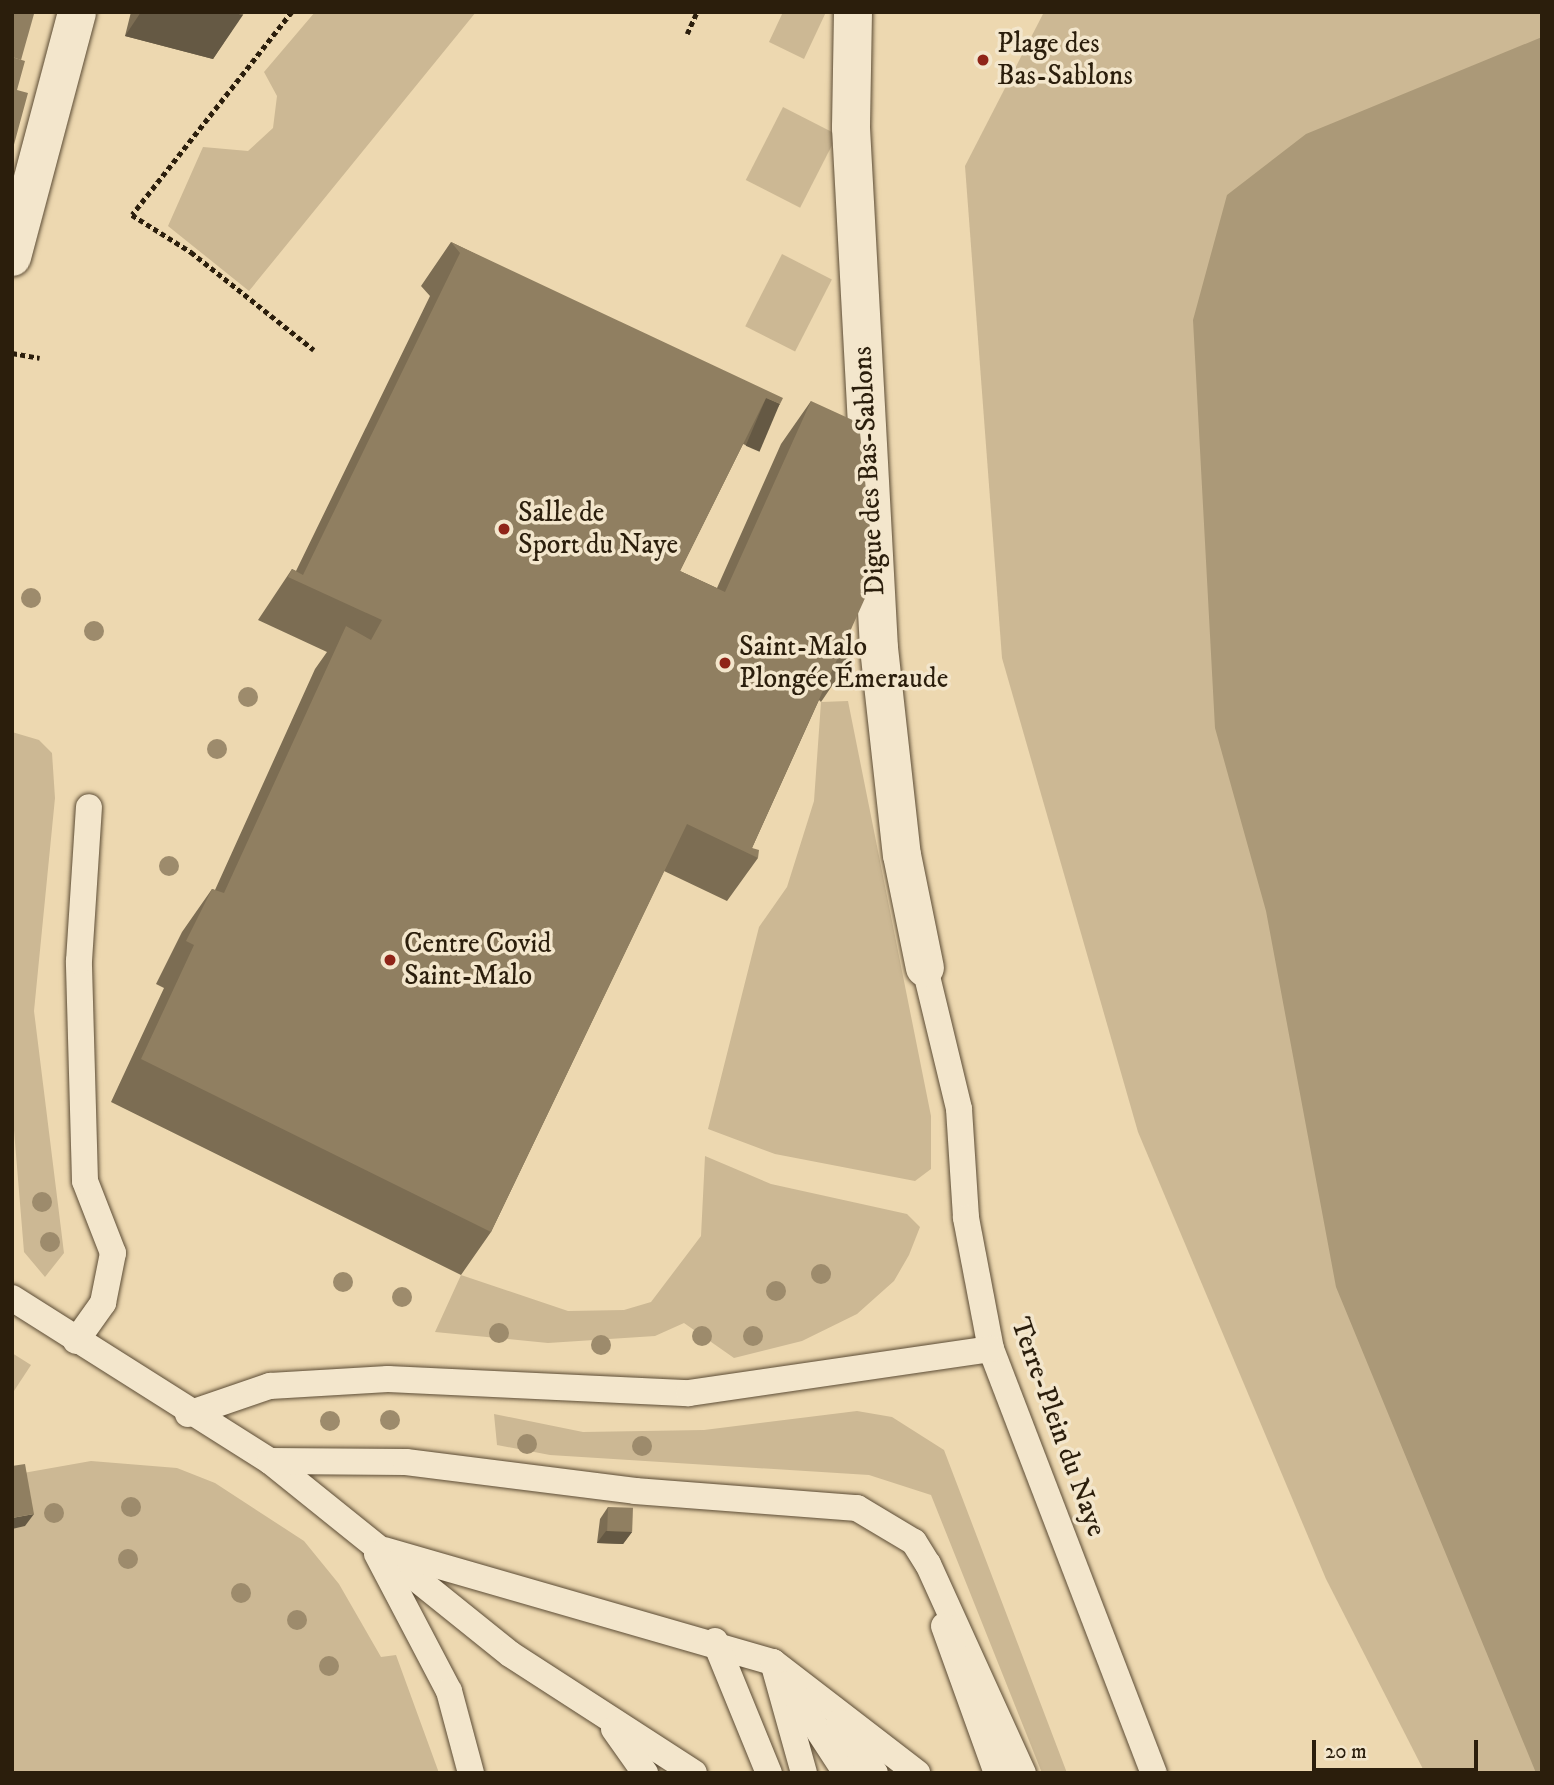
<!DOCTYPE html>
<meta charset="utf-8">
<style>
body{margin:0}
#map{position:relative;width:1554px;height:1785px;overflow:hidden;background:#edd8b0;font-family:"IM FELL DW Pica",serif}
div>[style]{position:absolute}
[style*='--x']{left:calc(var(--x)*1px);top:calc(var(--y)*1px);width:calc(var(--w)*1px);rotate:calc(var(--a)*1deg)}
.green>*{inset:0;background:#ccb894;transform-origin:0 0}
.water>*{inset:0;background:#ab9978}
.path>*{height:4.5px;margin-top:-2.25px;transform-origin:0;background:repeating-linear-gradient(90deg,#2b1e0c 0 5px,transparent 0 8.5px)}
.roads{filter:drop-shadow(0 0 2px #5c4c35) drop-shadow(0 0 2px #5c4c35)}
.service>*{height:26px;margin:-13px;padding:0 13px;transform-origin:13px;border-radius:13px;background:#f3e6cc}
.pedestrian>*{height:38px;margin:-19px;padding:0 19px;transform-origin:19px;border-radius:19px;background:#f3e6cc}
.tertiary>*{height:38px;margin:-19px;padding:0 19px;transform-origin:19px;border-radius:19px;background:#f3e6cc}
.trees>*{width:20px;height:20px;margin:-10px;border-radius:50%;background:#9d8b6c}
.wall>*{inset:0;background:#7c6d53}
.shaded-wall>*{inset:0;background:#655944;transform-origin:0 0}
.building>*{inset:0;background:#907f61;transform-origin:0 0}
.dots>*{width:19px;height:19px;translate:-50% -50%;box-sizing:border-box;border:4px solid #f3e6cc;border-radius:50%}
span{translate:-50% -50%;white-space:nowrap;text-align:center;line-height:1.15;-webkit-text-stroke:7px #f3e6cc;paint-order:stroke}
.poi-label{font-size:28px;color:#2b1e0c}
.left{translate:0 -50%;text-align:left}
.street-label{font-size:28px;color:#2b1e0c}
.frame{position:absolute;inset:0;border:14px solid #2b1e0c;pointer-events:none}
.scale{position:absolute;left:1312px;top:1740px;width:166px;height:32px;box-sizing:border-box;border:4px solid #2b1e0c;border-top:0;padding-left:9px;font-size:21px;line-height:24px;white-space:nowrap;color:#2b1e0c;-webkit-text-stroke:5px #f3e6cc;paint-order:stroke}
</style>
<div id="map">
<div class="green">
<div style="clip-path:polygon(315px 12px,476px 12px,249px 291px,168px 226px,203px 147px,248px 151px,273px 128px,277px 96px,264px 72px)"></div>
<div style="clip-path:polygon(783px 12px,826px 12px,804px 59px,769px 42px)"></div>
<div style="clip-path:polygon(1044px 12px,1542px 12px,1542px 1773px,1425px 1773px,1326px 1579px,1138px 1132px,1002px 658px,965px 166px)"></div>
<div style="left:783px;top:107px;width:61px;height:82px;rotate:27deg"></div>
<div style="left:782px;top:254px;width:56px;height:81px;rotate:27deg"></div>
<div style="clip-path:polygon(848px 701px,931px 1116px,931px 1169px,915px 1181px,775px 1154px,708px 1129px,759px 927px,787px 887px,814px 801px,821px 702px)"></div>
<div style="clip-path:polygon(12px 732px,39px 740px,52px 753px,55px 798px,34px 1011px,64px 1253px,45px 1277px,24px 1252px,12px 1106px)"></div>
<div style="clip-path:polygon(705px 1156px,771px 1184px,907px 1214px,920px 1227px,909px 1255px,894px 1281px,857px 1314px,802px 1341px,734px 1358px,684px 1323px,655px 1336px,548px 1343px,435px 1332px,461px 1275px,568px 1311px,624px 1310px,651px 1302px,701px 1236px)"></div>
<div style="clip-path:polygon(12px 1353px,31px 1365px,12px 1394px)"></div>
<div style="clip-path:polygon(857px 1411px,892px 1417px,944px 1450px,1067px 1773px,1042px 1773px,931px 1495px,869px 1475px,550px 1455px,497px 1445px,494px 1414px,583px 1432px,704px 1430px)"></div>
<div style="clip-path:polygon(91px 1461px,177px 1468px,215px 1483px,304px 1541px,339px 1584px,381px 1657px,396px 1655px,439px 1773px,12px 1773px,12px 1475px)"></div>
</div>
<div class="water">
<div style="clip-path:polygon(1542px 37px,1542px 1773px,1536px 1773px,1336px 1287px,1266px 911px,1215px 728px,1193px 320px,1227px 195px,1306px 134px)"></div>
</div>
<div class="path">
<div style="--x:292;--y:12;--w:258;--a:128.2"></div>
<div style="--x:132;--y:215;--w:70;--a:32.1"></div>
<div style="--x:191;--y:252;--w:157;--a:38.5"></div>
<div style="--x:687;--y:34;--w:24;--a:-66"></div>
<div style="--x:12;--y:353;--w:28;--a:10"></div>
</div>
<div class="roads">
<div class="service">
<div style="--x:925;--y:968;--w:145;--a:76.4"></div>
<div style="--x:959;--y:1109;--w:109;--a:86.3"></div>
<div style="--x:966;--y:1218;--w:133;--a:79.2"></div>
<div style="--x:991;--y:1349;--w:454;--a:69"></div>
<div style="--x:12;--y:1298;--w:305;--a:32.3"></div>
<div style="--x:270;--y:1461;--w:308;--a:38.8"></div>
<div style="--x:510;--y:1654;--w:219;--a:32.9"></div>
<div style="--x:76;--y:1341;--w:47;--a:-54.6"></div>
<div style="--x:103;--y:1303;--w:51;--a:-78.7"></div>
<div style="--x:113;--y:1253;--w:77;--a:-111.3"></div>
<div style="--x:85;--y:1181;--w:220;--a:-91.6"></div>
<div style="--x:79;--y:961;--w:154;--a:-86.3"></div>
<div style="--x:188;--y:1414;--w:87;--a:-18.9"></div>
<div style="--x:270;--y:1386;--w:118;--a:-3.4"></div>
<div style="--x:388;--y:1379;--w:301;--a:2.7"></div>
<div style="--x:689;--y:1393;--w:305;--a:-8.3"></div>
<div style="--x:270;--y:1461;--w:136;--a:0.4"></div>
<div style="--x:406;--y:1462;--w:231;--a:7.2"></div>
<div style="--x:635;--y:1491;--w:223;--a:4.4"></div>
<div style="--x:857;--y:1508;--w:66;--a:30.8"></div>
<div style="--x:914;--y:1542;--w:26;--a:58"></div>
<div style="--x:928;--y:1564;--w:230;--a:65.6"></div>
<div style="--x:384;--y:1550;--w:405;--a:16.1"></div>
<div style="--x:773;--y:1662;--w:115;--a:74.4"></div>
<div style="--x:377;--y:1554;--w:155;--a:62.3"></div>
<div style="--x:449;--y:1691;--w:85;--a:75"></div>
<div style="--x:944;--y:1626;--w:156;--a:70.2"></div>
<div style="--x:715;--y:1641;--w:143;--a:67.8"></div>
<div style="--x:773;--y:1662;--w:182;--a:37.6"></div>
<div style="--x:788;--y:1684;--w:106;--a:56.9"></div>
<div style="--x:839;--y:1722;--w:62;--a:54.8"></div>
<div style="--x:614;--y:1729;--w:54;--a:54.8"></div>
</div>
<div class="pedestrian">
<div style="--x:853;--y:12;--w:116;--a:91"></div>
<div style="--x:851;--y:128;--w:521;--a:86.92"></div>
<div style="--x:879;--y:648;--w:208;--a:83.7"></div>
<div style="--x:902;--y:855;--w:115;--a:78.5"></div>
</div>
<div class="tertiary">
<div style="--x:12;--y:257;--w:253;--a:-75.1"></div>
</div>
</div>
<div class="trees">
<div style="left:31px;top:598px"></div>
<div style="left:94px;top:631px"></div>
<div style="left:248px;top:697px"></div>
<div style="left:217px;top:749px"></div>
<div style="left:169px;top:866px"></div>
<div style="left:42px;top:1202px"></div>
<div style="left:50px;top:1242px"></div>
<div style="left:821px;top:1274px"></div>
<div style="left:343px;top:1282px"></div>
<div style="left:776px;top:1291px"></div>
<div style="left:402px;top:1297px"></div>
<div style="left:499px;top:1333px"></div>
<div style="left:702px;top:1336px"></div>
<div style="left:753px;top:1336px"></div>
<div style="left:601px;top:1345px"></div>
<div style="left:390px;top:1420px"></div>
<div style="left:330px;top:1421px"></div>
<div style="left:527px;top:1444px"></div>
<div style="left:642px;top:1446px"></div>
<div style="left:131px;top:1507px"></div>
<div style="left:54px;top:1513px"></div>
<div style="left:128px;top:1559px"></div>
<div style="left:241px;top:1593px"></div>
<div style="left:297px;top:1620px"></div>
<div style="left:329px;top:1666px"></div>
</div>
<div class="wall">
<div style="clip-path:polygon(131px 12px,244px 12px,213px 59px,125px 36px)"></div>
<div style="clip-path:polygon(451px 242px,780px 404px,750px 447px,743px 444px,680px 571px,717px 588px,781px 444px,811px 401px,843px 647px,851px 658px,821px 702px,819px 700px,752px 848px,758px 858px,727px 901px,664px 871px,491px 1232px,461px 1275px,111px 1102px,164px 988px,156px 984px,182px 932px,212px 889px,215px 890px,315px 669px,327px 652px,258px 620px,292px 569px,296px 571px,430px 296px,421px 286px)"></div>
<div style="clip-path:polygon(608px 1507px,632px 1532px,623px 1544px,597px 1543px,600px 1519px)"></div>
</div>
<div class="shaded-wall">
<div style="clip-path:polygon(141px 12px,230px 12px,243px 15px,213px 59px,125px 36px)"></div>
<div style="left:766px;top:398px;width:15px;height:52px;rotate:23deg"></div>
<div style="clip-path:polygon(34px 1514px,25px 1526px,12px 1529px,12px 1518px)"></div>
<div style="clip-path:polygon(606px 1531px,632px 1532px,623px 1544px,597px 1543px)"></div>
</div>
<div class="building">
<div style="clip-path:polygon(12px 12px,25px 12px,34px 14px,21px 60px,12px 57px)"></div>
<div style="clip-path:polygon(230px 12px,244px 12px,243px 15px)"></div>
<div style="clip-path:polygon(12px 57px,25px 61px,17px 90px,28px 93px,12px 152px)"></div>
<div style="clip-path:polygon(451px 242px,783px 398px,780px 404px,766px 398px,680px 571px,725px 592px,811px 401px,859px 423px,875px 576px,843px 647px,854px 653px,851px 658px,840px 653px,752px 848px,759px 850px,758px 858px,687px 824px,491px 1232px,141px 1059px,194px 945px,186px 941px,212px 889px,224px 893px,346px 626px,371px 640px,382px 620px,288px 577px,292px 569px,303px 575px,460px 253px)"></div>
<div style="clip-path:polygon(25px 1464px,34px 1514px,12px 1518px,12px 1466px)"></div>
<div style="left:608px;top:1507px;width:25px;height:24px;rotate:2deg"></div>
</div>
<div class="dots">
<div style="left:983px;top:60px;background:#8f2418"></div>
<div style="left:504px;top:529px;background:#8f2418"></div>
<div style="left:725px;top:663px;background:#8f2418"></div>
<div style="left:390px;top:960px;background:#8f2418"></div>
</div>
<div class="poi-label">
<span class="left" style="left:997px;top:60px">Plage des<br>Bas-Sablons</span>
<span class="left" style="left:518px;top:529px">Salle de<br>Sport du Naye</span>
<span class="left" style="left:739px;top:663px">Saint-Malo<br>Plongée Émeraude</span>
<span class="left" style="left:404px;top:960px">Centre Covid<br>Saint-Malo</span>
</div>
<div class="street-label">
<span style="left:869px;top:471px;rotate:-93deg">Digue des Bas-Sablons</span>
<span style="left:1058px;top:1427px;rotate:70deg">Terre-Plein du Naye</span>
</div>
<div class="frame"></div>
<div class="scale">20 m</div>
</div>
